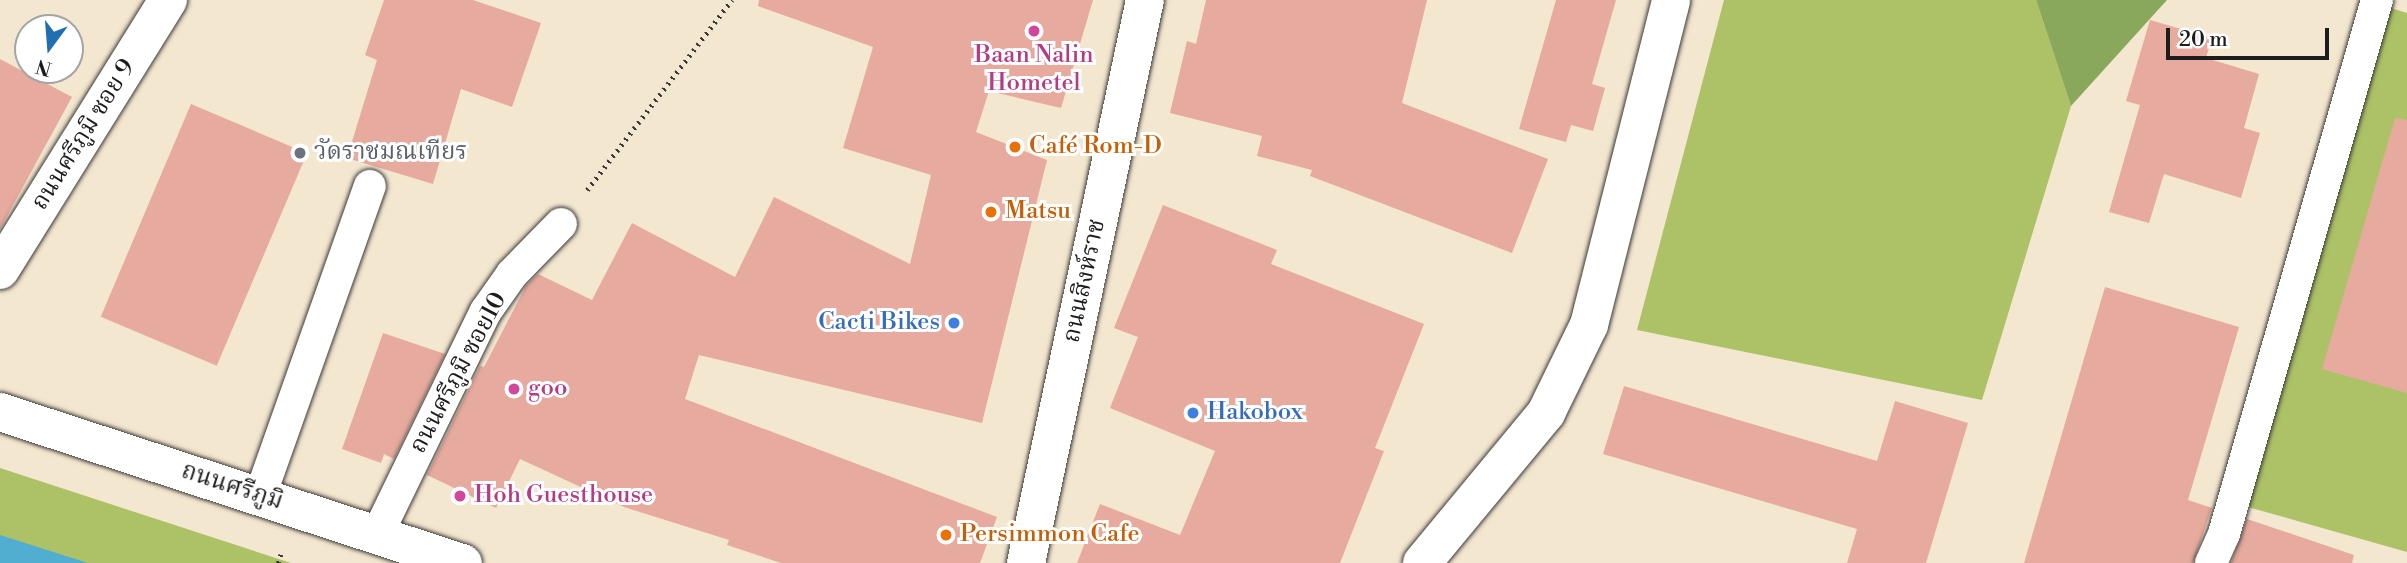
<!DOCTYPE html>
<meta charset="utf-8">
<style>
body{margin:0}
#map{position:relative;width:2407px;height:563px;overflow:hidden;background:#f4e7d0;font-family:"Libre Bodoni","Noto Serif Thai",serif}
div>[style]{position:absolute}
[style*='--x']{left:calc(var(--x)*1px);top:calc(var(--y)*1px);width:calc(var(--w)*1px);rotate:calc(var(--a)*1deg)}
.green>*{inset:0;background:#adc266}
.forest>*{inset:0;background:#8aa85b}
.water>*{inset:0;background:#52aed0}
.building>*{inset:0;background:#e6aa9e;transform-origin:0 0}
.path>*{height:4.5px;margin-top:-2.25px;transform-origin:0;background:repeating-linear-gradient(90deg,#3c3a37 0 2px,transparent 0 7px)}
.roads{filter:drop-shadow(0 0 2px #3c3a37) drop-shadow(0 0 2px #3c3a37)}
.service>*{height:32px;margin:-16px;padding:0 16px;transform-origin:16px;border-radius:16px;background:#fff}
.minor>*{height:38px;margin:-19px;padding:0 19px;transform-origin:19px;border-radius:19px;background:#fff}
.tertiary>*{height:38px;margin:-19px;padding:0 19px;transform-origin:19px;border-radius:19px;background:#fff}
.secondary>*{height:38px;margin:-19px;padding:0 19px;transform-origin:19px;border-radius:19px;background:#fff}
.dots>*{width:19px;height:19px;translate:-50% -50%;box-sizing:border-box;border:4px solid #fff;border-radius:50%}
span{translate:-50% -50%;white-space:nowrap;text-align:center;line-height:1.15;-webkit-text-stroke:6px #fff;paint-order:stroke}
.hotel-label{font-size:24px;color:#b23c85}
.left{translate:0 -50%;text-align:left}
.street-label{font-size:24px;color:#1c1c1c}
.food-label{font-size:24px;color:#c56008}
.worship-label{font-size:24px;color:#5b616d}
.shop-label{font-size:24px;color:#366cbe}
.right{translate:-100% -50%;text-align:right}
.north{position:absolute;left:14px;top:14px;width:70px;height:70px;box-sizing:border-box;background:#fff;border:2px solid #a4a4a4;border-radius:50%;rotate:196deg;font-size:19px;font-weight:700;line-height:28px;text-align:center;color:#1c1c1c}
.north::after{content:'';display:block;margin:auto;width:24px;height:32px;background:#1f6fb2;clip-path:polygon(50% 0,100% 100%,50% 72%,0 100%)}
.scale{position:absolute;left:2166px;top:28px;width:163px;height:32px;box-sizing:border-box;border:4px solid #1c1c1c;border-top:0;padding-left:9px;font-size:21px;line-height:24px;white-space:nowrap;color:#1c1c1c;-webkit-text-stroke:5px #fff;paint-order:stroke}
</style>
<div id="map">
<div class="green">
<div style="clip-path:polygon(1724px 0,2036px 0,2071px 106px,1982px 400px,1637px 330px)"></div>
<div style="clip-path:polygon(2388px 7px,2407px 13px,2407px 552px,2248px 507px)"></div>
<div style="clip-path:polygon(0 468px,291px 563px,0 563px)"></div>
</div>
<div class="forest">
<div style="clip-path:polygon(2036px 0,2167px 0,2071px 106px)"></div>
</div>
<div class="water">
<div style="clip-path:polygon(0 535px,88px 563px,0 563px)"></div>
</div>
<div class="building">
<div style="clip-path:polygon(384px 0,473px 0,541px 23px,512px 107px,461px 89px,433px 184px,347px 158px,377px 60px,365px 55px)"></div>
<div style="clip-path:polygon(759px 0,1093px 0,1061px 108px,989px 91px,976px 132px,1047px 160px,982px 423px,699px 355px,685px 399px,997px 517px,980px 563px,781px 563px,727px 545px,729px 540px,624px 507px,520px 459px,496px 508px,427px 475px,480px 366px,484px 367px,526px 286px,538px 274px,592px 300px,632px 223px,735px 277px,774px 197px,910px 264px,931px 175px,843px 148px,873px 47px,758px 6px)"></div>
<div style="clip-path:polygon(1206px 0,1427px 0,1402px 103px,1548px 159px,1512px 253px,1310px 176px,1312px 170px,1257px 156px,1262px 136px,1170px 113px,1187px 41px,1196px 44px)"></div>
<div style="clip-path:polygon(1556px 0,1616px 0,1592px 84px,1605px 88px,1593px 131px,1571px 125px,1566px 142px,1519px 129px)"></div>
<div style="clip-path:polygon(2150px 20px,2212px 38px,2206px 58px,2259px 74px,2244px 128px,2260px 133px,2241px 198px,2164px 174px,2149px 223px,2109px 212px,2140px 105px,2126px 101px)"></div>
<div style="clip-path:polygon(0 59px,72px 97px,0 229px)"></div>
<div style="left:191px;top:104px;width:126px;height:231px;rotate:23deg"></div>
<div style="clip-path:polygon(2395px 118px,2407px 120px,2407px 393px,2322px 369px)"></div>
<div style="clip-path:polygon(1163px 205px,1277px 250px,1271px 264px,1424px 324px,1375px 448px,1384px 451px,1340px 563px,1077px 563px,1100px 504px,1180px 535px,1215px 451px,1110px 408px,1138px 337px,1114px 328px)"></div>
<div style="clip-path:polygon(2105px 287px,2239px 327px,2188px 500px,2212px 508px,2193px 563px,2024px 563px)"></div>
<div style="clip-path:polygon(383px 333px,445px 354px,394px 459px,384px 454px,381px 463px,342px 449px)"></div>
<div style="clip-path:polygon(1624px 386px,1877px 461px,1895px 401px,1968px 423px,1926px 563px,1847px 563px,1857px 529px,1603px 454px)"></div>
<div style="clip-path:polygon(2247px 519px,2354px 555px,2352px 563px,2231px 563px)"></div>
</div>
<div class="path">
<div style="--x:587;--y:190;--w:239;--a:-52.7"></div>
<div style="--x:278;--y:563;--w:9;--a:-72"></div>
</div>
<div class="roads">
<div class="service">
<div style="--x:260;--y:496;--w:329;--a:-70.5"></div>
<div style="--x:377;--y:535;--w:249;--a:-64.1"></div>
<div style="--x:486;--y:311;--w:45;--a:-54.9"></div>
<div style="--x:512;--y:274;--w:70;--a:-45.6"></div>
<div style="--x:2211;--y:563;--w:32;--a:-66"></div>
<div style="--x:2224;--y:534;--w:555;--a:-74.01"></div>
</div>
<div class="minor">
<div style="--x:0;--y:270;--w:318;--a:-58.1"></div>
<div style="--x:1422;--y:563;--w:195;--a:-50.4"></div>
<div style="--x:1546;--y:413;--w:98;--a:-64"></div>
<div style="--x:1589;--y:325;--w:335;--a:-75.8"></div>
</div>
<div class="tertiary">
<div style="--x:1026;--y:563;--w:575;--a:-78.07"></div>
</div>
<div class="secondary">
<div style="--x:0;--y:412;--w:487;--a:18.1"></div>
</div>
</div>
<div class="dots">
<div style="left:1034px;top:31px;background:#d1479c"></div>
<div style="left:1015px;top:147px;background:#e8710a"></div>
<div style="left:300px;top:153px;background:#6b7280"></div>
<div style="left:991px;top:212px;background:#e8710a"></div>
<div style="left:954px;top:323px;background:#3f7fe0"></div>
<div style="left:514px;top:389px;background:#d1479c"></div>
<div style="left:1193px;top:413px;background:#3f7fe0"></div>
<div style="left:460px;top:496px;background:#d1479c"></div>
<div style="left:946px;top:535px;background:#e8710a"></div>
</div>
<div class="hotel-label">
<span style="left:1034px;top:70px">Baan Nalin<br>Hometel</span>
<span class="left" style="left:528px;top:389px">goo</span>
<span class="left" style="left:474px;top:496px">Hoh Guesthouse</span>
</div>
<div class="street-label">
<span style="left:84px;top:135px;rotate:-58deg">ถนนศรีภูมิ ซอย 9</span>
<span style="left:1085px;top:281px;rotate:-78deg">ถนนสิงห์ราช</span>
<span style="left:459px;top:373px;rotate:-62deg">ถนนศรีภูมิ ซอย10</span>
<span style="left:232px;top:487px;rotate:18deg">ถนนศรีภูมิ</span>
</div>
<div class="food-label">
<span class="left" style="left:1029px;top:147px">Café Rom-D</span>
<span class="left" style="left:1005px;top:212px">Matsu</span>
<span class="left" style="left:960px;top:535px">Persimmon Cafe</span>
</div>
<div class="worship-label">
<span class="left" style="left:314px;top:153px">วัดราชมณเทียร</span>
</div>
<div class="shop-label">
<span class="right" style="left:940px;top:323px">Cacti Bikes</span>
<span class="left" style="left:1207px;top:413px">Hakobox</span>
</div>
<div class="north">N</div>
<div class="scale">20 m</div>
</div>
